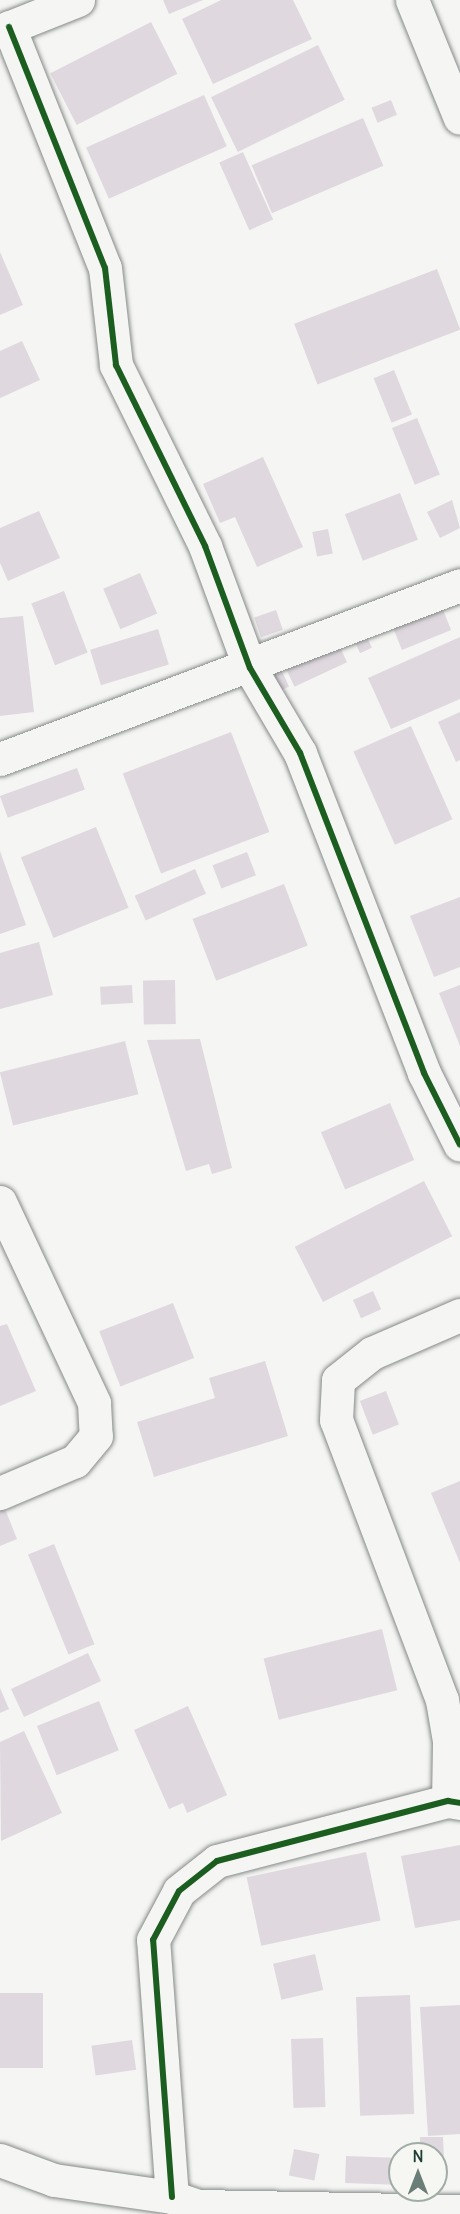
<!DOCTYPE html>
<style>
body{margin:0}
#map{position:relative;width:460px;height:2214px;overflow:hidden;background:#f5f5f3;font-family:Delius,sans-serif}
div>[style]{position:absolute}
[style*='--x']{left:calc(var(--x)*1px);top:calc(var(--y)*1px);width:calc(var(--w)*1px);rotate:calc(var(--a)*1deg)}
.building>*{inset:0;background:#e0d8df;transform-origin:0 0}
.roads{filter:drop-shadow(0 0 2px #858a88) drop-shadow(0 0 2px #858a88)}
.minor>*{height:33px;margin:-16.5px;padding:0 16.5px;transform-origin:16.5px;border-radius:16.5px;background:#f5f5f3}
.cycleway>*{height:6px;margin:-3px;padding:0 3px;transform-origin:3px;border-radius:3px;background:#1b5e20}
span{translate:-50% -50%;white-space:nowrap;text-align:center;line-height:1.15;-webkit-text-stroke:5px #f6f6f2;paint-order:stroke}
.north{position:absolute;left:388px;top:2142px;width:60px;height:60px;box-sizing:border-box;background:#f6f6f2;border:2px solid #a0aca6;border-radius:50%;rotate:0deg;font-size:16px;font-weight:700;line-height:24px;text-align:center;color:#1f3d34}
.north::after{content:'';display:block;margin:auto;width:21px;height:27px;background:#6a7d77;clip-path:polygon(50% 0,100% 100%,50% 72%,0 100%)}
</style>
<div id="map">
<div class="building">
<div style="clip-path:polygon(163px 0,203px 0,169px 14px)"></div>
<div style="clip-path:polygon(221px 0,293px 0,312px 39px,213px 84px,182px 19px)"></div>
<div style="left:151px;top:22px;width:58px;height:113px;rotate:63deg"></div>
<div style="left:318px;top:45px;width:61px;height:119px;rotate:64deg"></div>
<div style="left:204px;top:95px;width:56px;height:129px;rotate:66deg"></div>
<div style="left:391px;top:100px;width:16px;height:21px;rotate:68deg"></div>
<div style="left:363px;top:118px;width:52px;height:121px;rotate:67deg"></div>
<div style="left:243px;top:152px;width:74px;height:26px;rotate:66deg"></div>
<div style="clip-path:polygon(0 252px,23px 305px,0 315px)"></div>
<div style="left:437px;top:269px;width:65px;height:153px;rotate:69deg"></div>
<div style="clip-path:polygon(22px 341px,40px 380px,0 398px,0 351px)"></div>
<div style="left:394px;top:370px;width:48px;height:22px;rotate:68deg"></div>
<div style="left:417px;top:418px;width:61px;height:27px;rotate:68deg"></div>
<div style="clip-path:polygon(263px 457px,303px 547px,257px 567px,235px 517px,220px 523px,203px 484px)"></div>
<div style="left:400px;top:493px;width:50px;height:59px;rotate:69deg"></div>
<div style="clip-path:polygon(452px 500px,460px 528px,440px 538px,427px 512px)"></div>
<div style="clip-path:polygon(39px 511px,60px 558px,8px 581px,0 563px,0 528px)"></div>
<div style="left:328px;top:529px;width:25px;height:16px;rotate:79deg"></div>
<div style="left:140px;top:573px;width:44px;height:40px;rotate:67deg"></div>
<div style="left:64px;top:591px;width:66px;height:35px;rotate:69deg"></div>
<div style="left:441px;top:605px;width:27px;height:53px;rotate:68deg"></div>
<div style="left:276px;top:610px;width:21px;height:23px;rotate:71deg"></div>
<div style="clip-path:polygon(23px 616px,34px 712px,0 716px,0 618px)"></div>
<div style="left:158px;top:629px;width:37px;height:71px;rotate:73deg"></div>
<div style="left:366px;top:635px;width:14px;height:13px;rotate:65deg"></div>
<div style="clip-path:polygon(460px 637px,460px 699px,391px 729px,368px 678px)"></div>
<div style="left:339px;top:645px;width:19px;height:58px;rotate:65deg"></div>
<div style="left:278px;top:663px;width:26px;height:14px;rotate:65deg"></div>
<div style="clip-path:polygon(460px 712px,460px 760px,456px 762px,438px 722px)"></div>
<div style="left:411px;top:726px;width:102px;height:63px;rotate:66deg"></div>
<div style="left:231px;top:732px;width:107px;height:116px;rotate:69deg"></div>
<div style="left:77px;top:768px;width:23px;height:82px;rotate:70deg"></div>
<div style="left:96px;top:827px;width:87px;height:81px;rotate:68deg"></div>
<div style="clip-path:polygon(0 851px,26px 925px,0 934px)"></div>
<div style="left:247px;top:852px;width:25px;height:37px;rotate:69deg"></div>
<div style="left:195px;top:869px;width:27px;height:66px;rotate:66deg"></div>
<div style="left:284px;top:884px;width:66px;height:98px;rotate:69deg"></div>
<div style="clip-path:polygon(460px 897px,460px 967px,434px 977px,410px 916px)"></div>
<div style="clip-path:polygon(39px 942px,53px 995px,0 1009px,0 953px)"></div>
<div style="left:175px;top:980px;width:44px;height:32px;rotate:89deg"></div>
<div style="left:132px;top:985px;width:18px;height:32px;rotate:87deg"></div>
<div style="clip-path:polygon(460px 985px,460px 1046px,439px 993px)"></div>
<div style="clip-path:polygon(200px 1039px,232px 1168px,212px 1174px,209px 1164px,186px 1171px,147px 1040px)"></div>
<div style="left:125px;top:1041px;width:55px;height:129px;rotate:76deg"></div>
<div style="left:390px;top:1103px;width:62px;height:75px;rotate:67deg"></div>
<div style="left:424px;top:1181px;width:62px;height:145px;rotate:63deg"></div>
<div style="left:373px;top:1291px;width:20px;height:22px;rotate:66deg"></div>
<div style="left:173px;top:1303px;width:59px;height:79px;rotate:69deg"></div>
<div style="clip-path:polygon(7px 1324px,36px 1391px,0 1406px,0 1326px)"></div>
<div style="clip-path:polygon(265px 1361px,288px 1436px,154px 1477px,137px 1422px,215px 1398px,209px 1378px)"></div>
<div style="left:386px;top:1391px;width:36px;height:28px;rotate:69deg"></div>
<div style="clip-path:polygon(460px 1481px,460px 1563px,431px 1493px)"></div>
<div style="clip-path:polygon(5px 1509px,17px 1539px,0 1546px,0 1511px)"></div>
<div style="left:54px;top:1544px;width:108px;height:28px;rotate:68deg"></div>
<div style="left:382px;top:1629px;width:63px;height:122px;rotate:76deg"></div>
<div style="left:88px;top:1653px;width:31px;height:85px;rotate:65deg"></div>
<div style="clip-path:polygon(0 1688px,9px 1709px,0 1713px)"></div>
<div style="left:99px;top:1701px;width:53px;height:67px;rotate:68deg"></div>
<div style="clip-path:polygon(188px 1706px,227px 1795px,187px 1813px,183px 1803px,169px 1809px,134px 1730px)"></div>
<div style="clip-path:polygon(24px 1731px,62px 1813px,1px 1841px,0 1742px)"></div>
<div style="clip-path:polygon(460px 1845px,460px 1920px,415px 1928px,401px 1856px)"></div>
<div style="left:366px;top:1852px;width:70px;height:122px;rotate:78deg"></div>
<div style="left:315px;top:1954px;width:37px;height:43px;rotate:77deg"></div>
<div style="left:0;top:1993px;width:43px;height:75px"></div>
<div style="left:410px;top:1995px;width:119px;height:54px;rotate:88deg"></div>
<div style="clip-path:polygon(460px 2005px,460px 2134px,428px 2136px,420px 2007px)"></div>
<div style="left:323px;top:2038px;width:69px;height:32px;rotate:88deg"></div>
<div style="left:132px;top:2040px;width:30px;height:41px;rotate:82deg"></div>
<div style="clip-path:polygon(420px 2137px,443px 2137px,444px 2159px,420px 2154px)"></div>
<div style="left:294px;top:2149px;width:26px;height:27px;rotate:11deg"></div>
<div style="left:346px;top:2156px;width:49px;height:27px;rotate:2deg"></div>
</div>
<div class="roads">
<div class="minor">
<div style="--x:412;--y:0;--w:127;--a:67.9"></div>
<div style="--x:9;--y:27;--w:259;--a:68.3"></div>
<div style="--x:105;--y:268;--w:98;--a:83.5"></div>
<div style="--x:116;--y:365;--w:202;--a:63.8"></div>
<div style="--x:205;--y:546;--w:130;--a:69.8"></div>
<div style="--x:250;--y:668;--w:99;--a:59.5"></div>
<div style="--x:300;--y:753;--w:343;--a:68.8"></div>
<div style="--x:424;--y:1073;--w:80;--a:63.4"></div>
<div style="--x:0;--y:31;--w:84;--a:-21.7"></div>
<div style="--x:0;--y:759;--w:492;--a:-20.7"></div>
<div style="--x:0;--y:1202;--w:222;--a:64.9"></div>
<div style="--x:94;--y:1403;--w:33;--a:87"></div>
<div style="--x:96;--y:1436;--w:33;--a:130"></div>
<div style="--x:75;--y:1461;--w:82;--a:156.9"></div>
<div style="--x:448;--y:1801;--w:60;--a:-89"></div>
<div style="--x:449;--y:1741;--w:42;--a:-99.7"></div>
<div style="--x:442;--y:1700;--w:299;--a:-110.7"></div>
<div style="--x:336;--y:1420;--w:40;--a:-87.1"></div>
<div style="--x:338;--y:1380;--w:43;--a:-38.5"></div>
<div style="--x:372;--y:1353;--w:96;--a:-23.4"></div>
<div style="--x:0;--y:2160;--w:58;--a:20.3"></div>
<div style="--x:54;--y:2180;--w:119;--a:8.2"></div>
<div style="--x:172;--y:2197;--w:28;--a:19"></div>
<div style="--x:198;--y:2206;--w:262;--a:1.1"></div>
<div style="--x:172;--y:2197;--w:258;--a:-94.2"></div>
<div style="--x:153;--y:1940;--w:55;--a:-62"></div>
<div style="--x:179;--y:1891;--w:48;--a:-38.3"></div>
<div style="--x:217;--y:1861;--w:239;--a:-14.6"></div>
<div style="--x:448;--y:1801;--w:12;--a:9"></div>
</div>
</div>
<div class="cycleway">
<div style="--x:9;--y:27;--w:259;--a:68.3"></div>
<div style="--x:105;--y:268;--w:98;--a:83.5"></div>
<div style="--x:116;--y:365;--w:202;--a:63.8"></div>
<div style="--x:205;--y:546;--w:130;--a:69.8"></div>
<div style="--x:250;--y:668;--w:99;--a:59.5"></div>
<div style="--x:300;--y:753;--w:343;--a:68.8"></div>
<div style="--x:424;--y:1073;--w:80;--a:63.4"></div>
<div style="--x:172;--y:2197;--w:258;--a:-94.2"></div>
<div style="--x:153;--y:1940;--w:55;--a:-62"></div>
<div style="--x:179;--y:1891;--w:48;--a:-38.3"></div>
<div style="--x:217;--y:1861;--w:239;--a:-14.6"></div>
<div style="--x:448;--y:1801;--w:12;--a:9"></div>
</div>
<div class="north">N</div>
</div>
